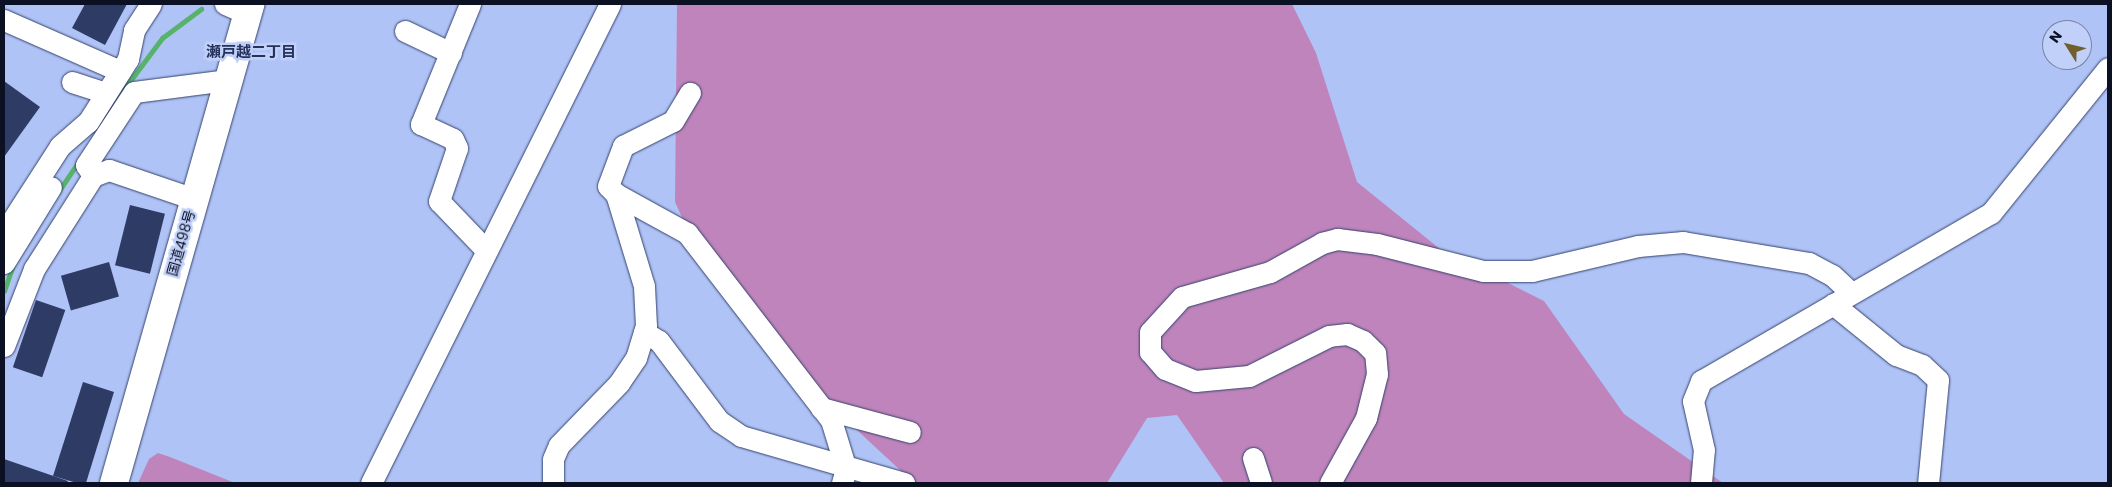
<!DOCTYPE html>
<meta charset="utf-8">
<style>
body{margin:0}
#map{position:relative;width:2112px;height:487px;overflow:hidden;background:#b0c3f6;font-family:Poppins,"Noto Sans JP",sans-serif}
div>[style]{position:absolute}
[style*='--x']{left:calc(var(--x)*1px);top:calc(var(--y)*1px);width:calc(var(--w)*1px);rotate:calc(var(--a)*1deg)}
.green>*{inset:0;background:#bf84bb}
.stream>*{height:5px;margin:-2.5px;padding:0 2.5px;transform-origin:2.5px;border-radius:2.5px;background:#57b36c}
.building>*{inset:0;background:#2e3b65;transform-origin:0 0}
.roads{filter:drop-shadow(0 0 1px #34436d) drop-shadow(0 0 1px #34436d)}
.minor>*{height:21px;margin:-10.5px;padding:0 10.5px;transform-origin:10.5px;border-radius:10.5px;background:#fff}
.highway>*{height:28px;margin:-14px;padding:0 14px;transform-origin:14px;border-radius:14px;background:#fff}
span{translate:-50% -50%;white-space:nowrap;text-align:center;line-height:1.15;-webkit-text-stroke:5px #c1d0f9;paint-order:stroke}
.street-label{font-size:14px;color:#0b1122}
.neighbourhood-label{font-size:15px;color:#25325b;font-weight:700}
.frame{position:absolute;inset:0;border:5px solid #0b1122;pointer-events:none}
.north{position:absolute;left:2042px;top:20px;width:50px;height:50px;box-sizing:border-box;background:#c1d0f9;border:1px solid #7884a3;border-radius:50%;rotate:306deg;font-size:14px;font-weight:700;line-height:20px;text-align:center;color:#0b1122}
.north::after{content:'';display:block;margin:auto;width:18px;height:22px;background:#705e2c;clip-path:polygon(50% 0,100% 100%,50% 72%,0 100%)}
</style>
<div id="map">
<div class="green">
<div style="clip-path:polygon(677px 4px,1292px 4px,1316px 53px,1357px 182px,1440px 249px,1544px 301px,1624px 414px,1723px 483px,1224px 483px,1177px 415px,1147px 418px,1107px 483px,914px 483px,831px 406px,703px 263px,675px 202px)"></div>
<div style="clip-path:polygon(158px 453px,170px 457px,235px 483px,138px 483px,149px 459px)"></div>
</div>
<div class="stream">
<div style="--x:124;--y:89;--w:64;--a:-53.3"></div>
<div style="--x:162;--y:38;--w:49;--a:-36.6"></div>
<div style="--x:58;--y:192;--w:36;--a:-56"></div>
<div style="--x:4;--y:291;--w:28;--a:-71"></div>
</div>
<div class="building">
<div style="clip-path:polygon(85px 4px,127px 4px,105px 45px,72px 28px)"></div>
<div style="clip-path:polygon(4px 81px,40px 107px,4px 157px)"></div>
<div style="left:130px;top:205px;width:36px;height:62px;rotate:14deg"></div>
<div style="left:109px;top:262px;width:36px;height:50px;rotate:74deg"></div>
<div style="left:36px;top:300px;width:31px;height:71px;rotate:19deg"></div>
<div style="clip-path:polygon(83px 382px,114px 392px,86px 483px,77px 483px,53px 476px)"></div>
<div style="clip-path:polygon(4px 459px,68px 481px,67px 483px,4px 483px)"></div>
</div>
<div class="roads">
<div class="minor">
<div style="--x:225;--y:4;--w:24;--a:24"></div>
<div style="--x:470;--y:4;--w:130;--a:112.2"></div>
<div style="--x:421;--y:124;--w:35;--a:25"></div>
<div style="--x:453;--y:139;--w:10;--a:66"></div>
<div style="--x:457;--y:148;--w:56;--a:108.8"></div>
<div style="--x:439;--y:201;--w:68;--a:46.2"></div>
<div style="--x:4;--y:20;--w:127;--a:23.7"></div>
<div style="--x:405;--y:31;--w:51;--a:25.6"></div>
<div style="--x:72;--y:82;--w:36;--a:18"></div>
<div style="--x:93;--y:176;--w:13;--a:-122"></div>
<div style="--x:86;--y:165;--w:87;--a:-56.7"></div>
<div style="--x:134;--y:92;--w:95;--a:-7.3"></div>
<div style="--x:616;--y:194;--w:11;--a:-135"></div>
<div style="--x:608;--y:186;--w:43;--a:-69.4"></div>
<div style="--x:623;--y:146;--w:56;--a:-26.6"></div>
<div style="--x:673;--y:121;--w:33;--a:-59"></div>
<div style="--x:4;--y:233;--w:103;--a:-57.2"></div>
<div style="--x:60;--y:146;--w:37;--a:-41"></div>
<div style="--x:88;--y:122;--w:75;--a:-57.6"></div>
<div style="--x:128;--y:59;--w:30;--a:-78"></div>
<div style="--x:134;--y:30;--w:31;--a:-57"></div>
<div style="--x:4;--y:263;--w:89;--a:-58.3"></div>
<div style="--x:1833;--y:304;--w:81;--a:39"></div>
<div style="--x:1896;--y:355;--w:28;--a:21"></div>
<div style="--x:1922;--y:365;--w:22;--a:43"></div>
<div style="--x:1938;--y:380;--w:103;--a:95.5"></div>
<div style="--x:644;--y:332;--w:17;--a:31"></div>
<div style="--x:659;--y:341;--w:100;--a:53.1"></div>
<div style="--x:719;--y:421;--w:27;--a:34"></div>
<div style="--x:741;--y:436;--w:170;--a:16.1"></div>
<div style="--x:4;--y:346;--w:83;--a:-68.7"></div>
<div style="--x:34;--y:269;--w:110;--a:-57.6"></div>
<div style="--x:93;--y:176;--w:17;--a:-21"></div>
<div style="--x:109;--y:170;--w:90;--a:18.8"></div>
<div style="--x:821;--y:408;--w:92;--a:15.1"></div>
<div style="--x:1253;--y:458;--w:26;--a:72"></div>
<div style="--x:371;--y:483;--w:535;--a:-63.48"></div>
<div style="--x:553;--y:483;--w:24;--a:-90"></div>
<div style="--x:553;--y:459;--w:15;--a:-67"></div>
<div style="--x:559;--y:445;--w:86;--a:-45.9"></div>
<div style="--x:619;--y:383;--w:30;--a:-56"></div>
<div style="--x:636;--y:358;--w:34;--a:-73"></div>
<div style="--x:646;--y:326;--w:40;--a:-92.9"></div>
<div style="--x:644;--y:286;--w:96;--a:-106.9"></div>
<div style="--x:616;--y:194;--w:81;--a:28.8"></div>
<div style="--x:687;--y:233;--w:236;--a:52.4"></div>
<div style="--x:831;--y:420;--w:51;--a:73"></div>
<div style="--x:846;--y:469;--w:15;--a:106"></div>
<div style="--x:1330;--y:483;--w:74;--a:-61"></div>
<div style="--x:1366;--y:418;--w:45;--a:-76"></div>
<div style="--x:1377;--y:374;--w:21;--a:-95"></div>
<div style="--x:1375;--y:353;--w:17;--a:-135"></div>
<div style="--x:1363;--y:341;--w:17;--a:-156"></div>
<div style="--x:1347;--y:334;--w:18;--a:174"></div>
<div style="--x:1329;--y:336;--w:89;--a:153.4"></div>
<div style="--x:1249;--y:376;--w:54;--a:174.7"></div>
<div style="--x:1195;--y:381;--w:32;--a:-158"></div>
<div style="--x:1165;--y:369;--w:23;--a:-131"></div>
<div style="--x:1150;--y:352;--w:20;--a:-90"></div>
<div style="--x:1150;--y:332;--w:47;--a:-47.6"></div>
<div style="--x:1182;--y:297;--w:91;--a:-15.9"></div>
<div style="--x:1270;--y:272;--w:60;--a:-29.1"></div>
<div style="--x:1322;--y:243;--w:16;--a:-15"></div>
<div style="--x:1337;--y:239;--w:40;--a:7.1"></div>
<div style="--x:1377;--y:244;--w:109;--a:14.3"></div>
<div style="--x:1483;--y:271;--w:49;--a:0"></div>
<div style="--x:1532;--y:271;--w:109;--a:-13.3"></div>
<div style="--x:1638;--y:246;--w:45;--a:-5.1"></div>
<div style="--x:1683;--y:242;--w:128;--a:9.5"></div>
<div style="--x:1809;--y:263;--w:26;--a:28"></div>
<div style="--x:1832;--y:275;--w:26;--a:43"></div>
<div style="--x:1701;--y:483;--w:33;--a:-85"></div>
<div style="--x:1704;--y:450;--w:50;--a:-102.7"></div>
<div style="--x:1693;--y:401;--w:22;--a:-68"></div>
<div style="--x:1701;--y:381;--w:335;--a:-30.1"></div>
<div style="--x:1991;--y:213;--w:186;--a:-51.1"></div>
</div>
<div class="highway">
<div style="--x:114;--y:483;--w:498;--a:-74.1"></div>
</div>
</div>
<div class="street-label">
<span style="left:181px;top:243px;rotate:-74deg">国道498号</span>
</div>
<div class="neighbourhood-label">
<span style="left:251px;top:52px">瀬戸越二丁目</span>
</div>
<div class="frame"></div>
<div class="north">N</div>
</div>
